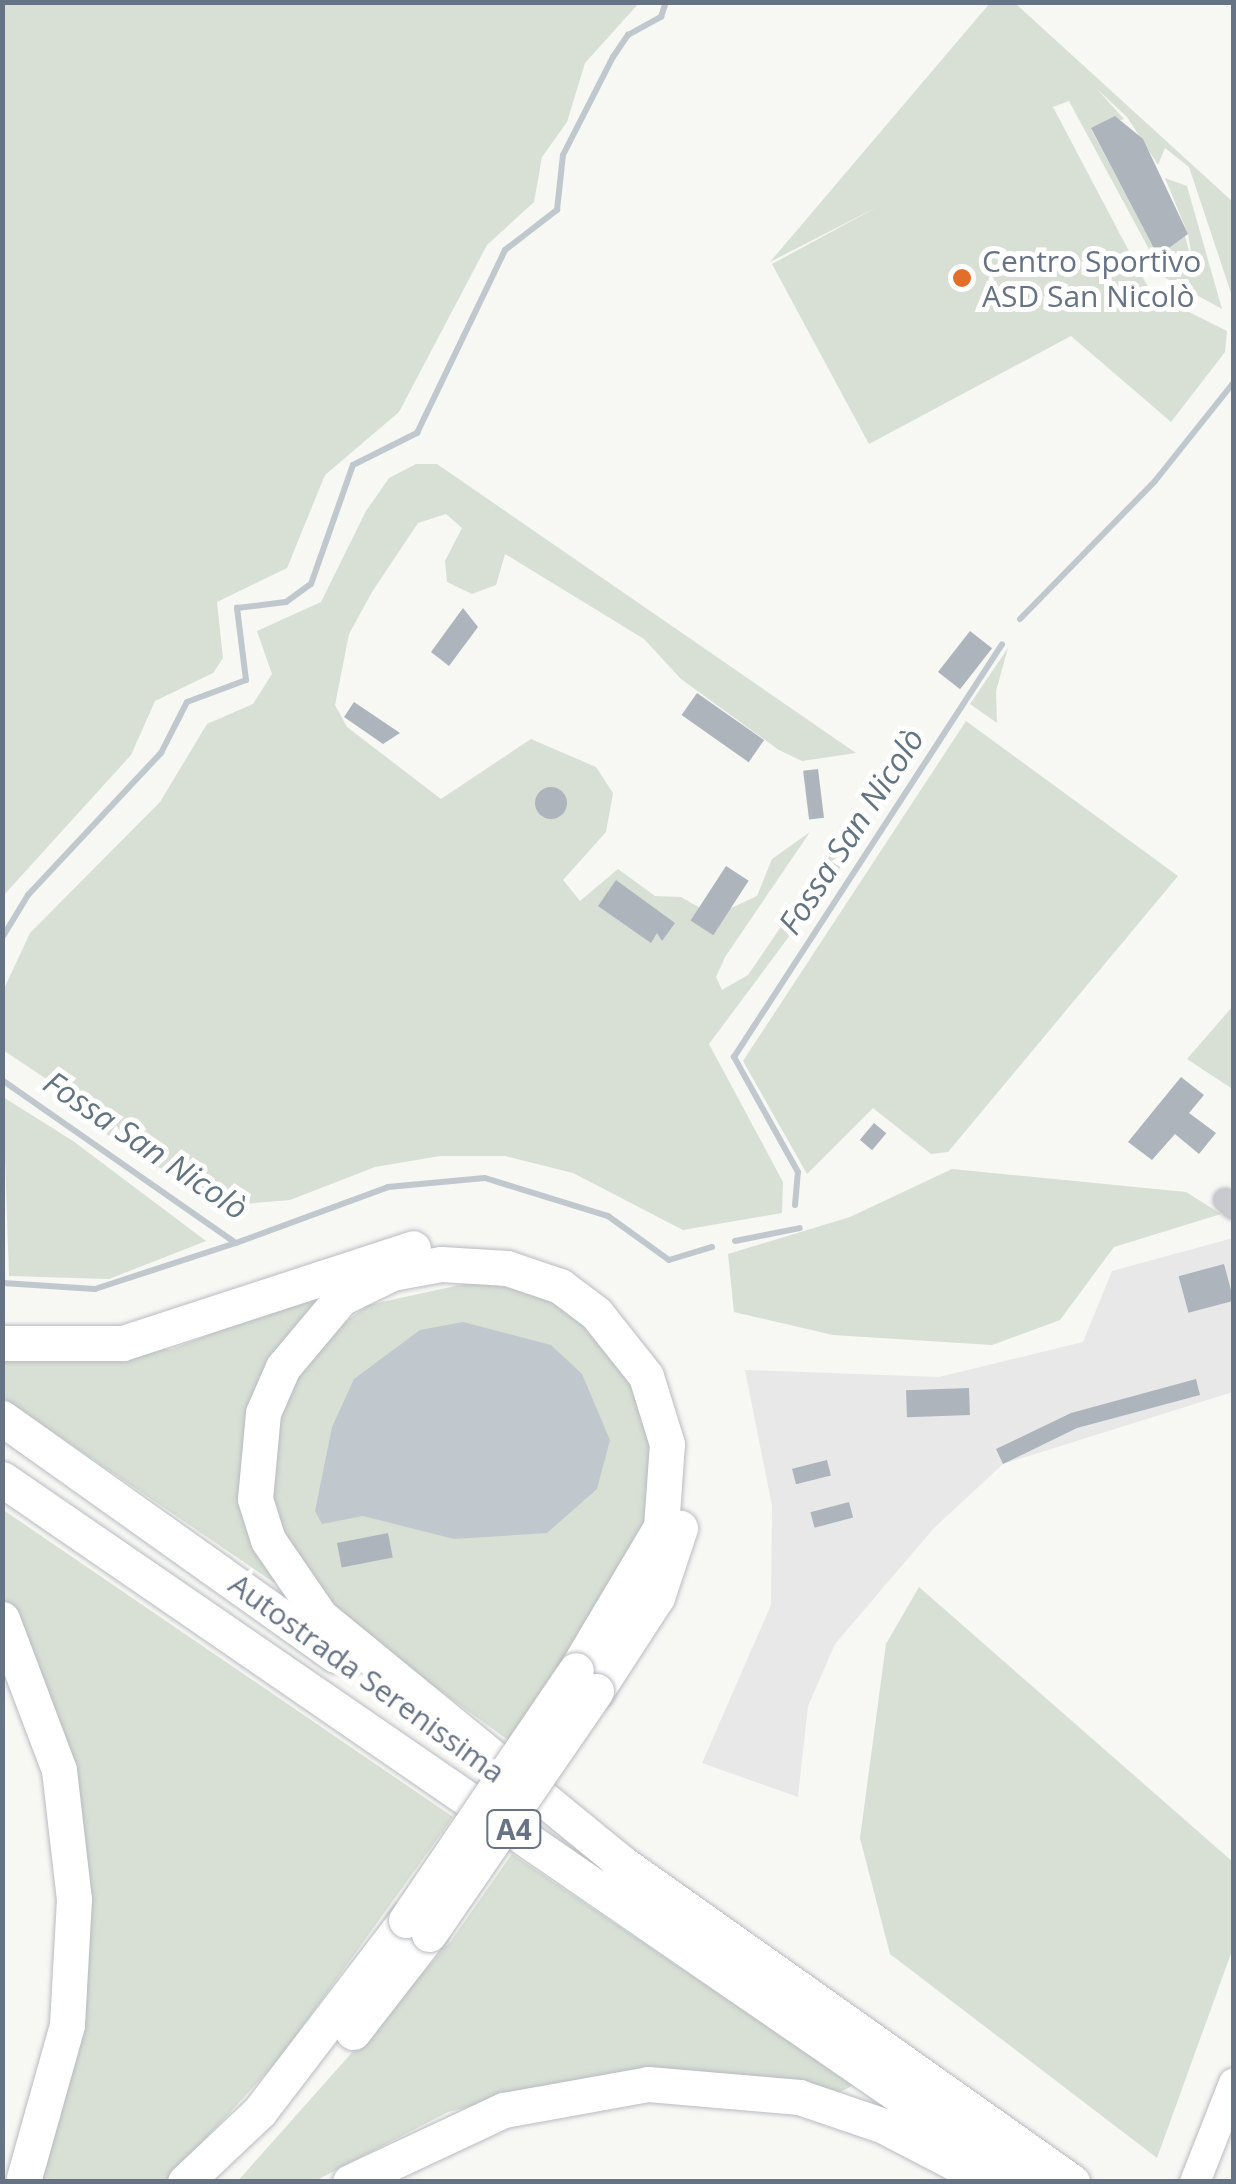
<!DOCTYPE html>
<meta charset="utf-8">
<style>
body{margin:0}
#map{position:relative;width:1236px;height:2184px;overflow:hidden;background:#f7f7f4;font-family:"Open Sans",sans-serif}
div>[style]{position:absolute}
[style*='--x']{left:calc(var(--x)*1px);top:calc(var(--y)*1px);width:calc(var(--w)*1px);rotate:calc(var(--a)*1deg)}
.built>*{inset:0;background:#e8e8e8}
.green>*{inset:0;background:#d8dfd5}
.water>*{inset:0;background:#c0c8cd}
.stream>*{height:6px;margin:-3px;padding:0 3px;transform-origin:3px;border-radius:3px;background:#c0c8cd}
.building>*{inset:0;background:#aeb4bb;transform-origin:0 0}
.round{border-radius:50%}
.roads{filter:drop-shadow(0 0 2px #b8bbc0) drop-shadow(0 0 2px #b8bbc0)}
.minor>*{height:22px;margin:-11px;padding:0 11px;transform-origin:11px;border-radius:11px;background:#c8cace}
.major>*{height:30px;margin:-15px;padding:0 15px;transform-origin:15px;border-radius:15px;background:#fff}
.highway>*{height:35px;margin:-17.5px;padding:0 17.5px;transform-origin:17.5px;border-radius:17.5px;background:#fff}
.bridges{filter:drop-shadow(0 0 2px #b8babe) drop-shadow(0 0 2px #b8babe)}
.highway-bridge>*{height:35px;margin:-17.5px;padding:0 17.5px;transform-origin:17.5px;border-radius:17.5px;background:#fff}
.dots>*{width:28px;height:28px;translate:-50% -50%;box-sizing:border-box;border:5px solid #fff;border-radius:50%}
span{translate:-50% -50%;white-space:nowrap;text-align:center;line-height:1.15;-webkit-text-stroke:10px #fff;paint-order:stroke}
.shield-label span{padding:2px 8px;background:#fff;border:2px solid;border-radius:8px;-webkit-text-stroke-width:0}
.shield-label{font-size:28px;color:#667385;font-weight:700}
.poi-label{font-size:30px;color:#667385}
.left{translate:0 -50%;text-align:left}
.street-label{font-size:30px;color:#667385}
.water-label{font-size:32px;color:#627481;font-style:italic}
.frame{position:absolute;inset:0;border:5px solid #667385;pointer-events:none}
</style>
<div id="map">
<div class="built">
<div style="clip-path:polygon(1233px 1238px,1233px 1392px,1003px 1464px,934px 1528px,835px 1644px,808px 1706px,798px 1797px,702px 1763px,771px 1605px,772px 1506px,745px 1370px,939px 1377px,1083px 1342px,1112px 1271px)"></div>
</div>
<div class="green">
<div style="clip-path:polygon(3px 2px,639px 3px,585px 63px,567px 122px,542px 157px,534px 202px,487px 245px,399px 412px,325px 475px,287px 568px,217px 602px,223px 658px,213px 673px,155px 701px,131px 755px,3px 896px)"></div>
<div style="clip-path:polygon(990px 3px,1015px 3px,1233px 202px,1233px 299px,1189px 167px,1165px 148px,1158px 165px,1127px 117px,1096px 88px,1124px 119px,1091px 129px,1158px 255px,1185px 236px,1194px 270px,1188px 234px,1165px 178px,1187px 186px,1222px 309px,1164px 277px,1069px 101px,1053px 107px,1151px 293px,1227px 331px,1225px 352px,1171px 422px,1071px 336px,869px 444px,772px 264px,879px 206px,770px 262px)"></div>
<div style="clip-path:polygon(416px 464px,437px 464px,856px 753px,802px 761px,779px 750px,681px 679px,644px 639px,505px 554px,496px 585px,472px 594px,447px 582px,445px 561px,462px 528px,446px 514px,418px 523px,372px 592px,349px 634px,335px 705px,347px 727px,441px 799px,531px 739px,596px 767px,613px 793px,606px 832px,563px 880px,580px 901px,618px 869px,655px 896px,681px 897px,714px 916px,757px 896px,772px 859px,810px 832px,725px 957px,716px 977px,722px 990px,748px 975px,835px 848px,846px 860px,709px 1044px,783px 1182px,782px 1213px,683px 1230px,573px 1173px,505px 1156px,440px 1156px,375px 1167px,290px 1200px,220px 1206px,95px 1127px,81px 1102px,3px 1050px,2px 993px,30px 933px,160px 802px,207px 724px,253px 704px,272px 674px,257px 631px,321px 602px,366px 511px,389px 478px)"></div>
<div style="clip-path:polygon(1008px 648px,996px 691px,997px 723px,970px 704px)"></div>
<div style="clip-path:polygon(966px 721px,1178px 876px,948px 1152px,931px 1154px,873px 1108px,807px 1174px,743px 1061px)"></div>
<div style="clip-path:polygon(1233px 1006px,1234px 1084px,1231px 1088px,1187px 1059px)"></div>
<div style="clip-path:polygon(3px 1097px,73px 1141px,206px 1241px,109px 1279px,9px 1276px)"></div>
<div style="clip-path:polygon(952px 1169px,1186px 1192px,1221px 1214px,1114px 1247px,1060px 1320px,992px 1345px,833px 1335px,734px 1312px,728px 1254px,850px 1217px)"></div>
<div style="clip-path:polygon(376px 1270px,297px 1333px,252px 1529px,276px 1584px,3px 1398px,3px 1357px,172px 1349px)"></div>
<div style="clip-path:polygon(478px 1281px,539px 1295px,603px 1333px,632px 1377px,653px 1447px,642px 1540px,508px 1740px,316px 1601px,289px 1562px,271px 1503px,269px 1456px,286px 1394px,321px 1340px,368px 1305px)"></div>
<div style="clip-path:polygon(2px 1509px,453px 1817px,280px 2058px,167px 2181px,30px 2181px,72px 2033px,28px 1648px,3px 1599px)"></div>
<div style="clip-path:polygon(919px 1587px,1233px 1862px,1233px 1948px,1157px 2158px,890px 1954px,860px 1838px,886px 1644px)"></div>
<div style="clip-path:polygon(512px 1854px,854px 2085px,838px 2093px,574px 2081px,448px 2112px,315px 2181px,237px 2182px,451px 1941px)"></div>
</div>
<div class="water">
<div style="clip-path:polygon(463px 1322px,551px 1345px,582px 1374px,610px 1440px,597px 1489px,547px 1533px,454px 1539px,363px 1516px,322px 1524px,315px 1511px,332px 1427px,354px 1379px,420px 1330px)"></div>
</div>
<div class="stream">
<div style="--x:1020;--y:619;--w:193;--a:-45.6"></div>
<div style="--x:1155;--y:481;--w:127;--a:-51.4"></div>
<div style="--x:2;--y:938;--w:50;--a:-58.8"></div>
<div style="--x:28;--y:895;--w:195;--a:-46.9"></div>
<div style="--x:161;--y:753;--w:57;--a:-63"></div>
<div style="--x:187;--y:702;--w:63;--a:-20.4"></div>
<div style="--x:246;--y:680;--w:73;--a:-97.1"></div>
<div style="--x:237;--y:608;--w:49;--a:-7"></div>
<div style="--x:286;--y:602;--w:31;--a:-36"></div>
<div style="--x:311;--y:584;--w:126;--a:-70.6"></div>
<div style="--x:353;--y:465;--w:72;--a:-26.6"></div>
<div style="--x:417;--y:433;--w:203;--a:-64.3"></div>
<div style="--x:505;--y:250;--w:66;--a:-37.6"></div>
<div style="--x:557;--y:210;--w:55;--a:-83.8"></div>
<div style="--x:563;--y:155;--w:110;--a:-63"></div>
<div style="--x:613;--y:57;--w:27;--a:-56"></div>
<div style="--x:628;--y:35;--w:38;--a:-29"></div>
<div style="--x:661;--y:17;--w:16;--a:-72"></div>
<div style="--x:2;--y:1080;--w:285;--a:34.9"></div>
<div style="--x:236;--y:1243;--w:162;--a:-20.2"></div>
<div style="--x:388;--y:1187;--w:97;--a:-5.3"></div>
<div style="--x:485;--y:1178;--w:129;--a:17.2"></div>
<div style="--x:608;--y:1216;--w:75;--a:35.8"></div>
<div style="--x:669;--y:1260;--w:45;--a:-16.8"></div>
<div style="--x:795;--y:1205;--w:33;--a:-85"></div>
<div style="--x:798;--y:1172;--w:132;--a:-119.1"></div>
<div style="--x:734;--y:1057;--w:492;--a:-57"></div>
<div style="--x:735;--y:1241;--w:66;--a:-11.3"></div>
<div style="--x:3;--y:1283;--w:92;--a:3.7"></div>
<div style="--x:95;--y:1289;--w:148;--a:-18.1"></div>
</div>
<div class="building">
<div style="clip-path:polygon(1115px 116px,1143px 139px,1188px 234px,1158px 256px,1091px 128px)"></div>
<div style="clip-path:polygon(463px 608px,478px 627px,449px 666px,431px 652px)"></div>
<div style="left:970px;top:631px;width:28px;height:52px;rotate:38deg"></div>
<div style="left:697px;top:693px;width:82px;height:27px;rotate:35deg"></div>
<div style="clip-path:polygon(354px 702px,400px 733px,383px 744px,344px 717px)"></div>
<div style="left:818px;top:769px;width:49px;height:15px;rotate:83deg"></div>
<div class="round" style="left:535px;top:787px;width:32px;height:32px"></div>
<div style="left:726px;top:866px;width:27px;height:65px;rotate:33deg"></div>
<div style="clip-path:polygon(616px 880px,675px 923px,662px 941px,657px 933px,651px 943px,598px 906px)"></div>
<div style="clip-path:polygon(1181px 1077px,1204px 1095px,1189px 1113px,1216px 1133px,1199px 1154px,1175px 1134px,1152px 1160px,1128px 1142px)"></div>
<div style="left:874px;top:1123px;width:16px;height:22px;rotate:40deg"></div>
<div style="left:1224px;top:1264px;width:38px;height:47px;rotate:75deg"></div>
<div style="clip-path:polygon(1196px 1379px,1200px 1395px,1077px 1428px,1003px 1464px,996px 1449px,1071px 1413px)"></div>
<div style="left:969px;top:1388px;width:27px;height:63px;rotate:88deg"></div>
<div style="left:827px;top:1460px;width:16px;height:36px;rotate:76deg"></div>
<div style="left:849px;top:1502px;width:16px;height:40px;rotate:75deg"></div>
<div style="left:388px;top:1533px;width:25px;height:52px;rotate:79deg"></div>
</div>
<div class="roads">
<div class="minor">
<div style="--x:1225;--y:1200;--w:12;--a:42"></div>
</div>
<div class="major">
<div style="--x:1195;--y:2182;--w:106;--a:-68.5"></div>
</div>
<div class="highway">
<div style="--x:2;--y:1343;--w:121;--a:0"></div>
<div style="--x:123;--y:1343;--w:305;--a:-18.1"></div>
<div style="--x:2;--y:1418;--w:409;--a:35.4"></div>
<div style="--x:2;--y:1479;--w:1241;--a:34.5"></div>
<div style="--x:2;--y:1619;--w:161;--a:69.3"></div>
<div style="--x:59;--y:1770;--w:130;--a:83.4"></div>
<div style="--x:74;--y:1899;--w:126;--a:93.2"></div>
<div style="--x:67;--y:2025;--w:163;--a:105.7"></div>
<div style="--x:576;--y:1670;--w:166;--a:-59.3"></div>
<div style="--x:661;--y:1527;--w:83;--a:-85.9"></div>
<div style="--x:667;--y:1444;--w:71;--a:-107.2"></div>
<div style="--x:646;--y:1376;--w:80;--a:-128.4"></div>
<div style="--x:596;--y:1313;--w:45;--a:-143.1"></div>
<div style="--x:560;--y:1286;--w:56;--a:-161.2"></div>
<div style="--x:507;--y:1268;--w:66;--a:-176.5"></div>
<div style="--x:441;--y:1264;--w:50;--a:169.6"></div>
<div style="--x:392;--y:1273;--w:57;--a:153.9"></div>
<div style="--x:341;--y:1298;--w:90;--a:130"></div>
<div style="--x:283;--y:1367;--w:50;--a:113.5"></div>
<div style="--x:263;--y:1413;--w:86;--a:95.3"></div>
<div style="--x:255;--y:1499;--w:43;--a:72.4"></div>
<div style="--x:268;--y:1540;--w:92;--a:55.6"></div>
<div style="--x:320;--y:1616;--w:403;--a:39.3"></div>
<div style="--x:596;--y:1691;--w:112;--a:-57"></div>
<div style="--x:657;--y:1597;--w:73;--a:-71.6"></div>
<div style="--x:616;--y:1859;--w:559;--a:35.31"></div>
<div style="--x:353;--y:2032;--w:124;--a:-52.2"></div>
<div style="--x:185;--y:2182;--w:103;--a:-43.4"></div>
<div style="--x:260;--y:2111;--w:240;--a:-52.6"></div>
<div style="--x:350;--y:2182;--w:170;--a:-25.1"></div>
<div style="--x:504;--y:2110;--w:146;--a:-10.2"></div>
<div style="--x:648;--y:2084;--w:152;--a:4.9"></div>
<div style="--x:799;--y:2097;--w:90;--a:18.8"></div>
<div style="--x:884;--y:2126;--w:110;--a:27.5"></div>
</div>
</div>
<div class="bridges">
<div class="highway-bridge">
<div style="--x:406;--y:1920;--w:302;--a:-55.8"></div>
<div style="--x:429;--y:1934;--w:295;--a:-55.5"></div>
</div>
</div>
<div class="dots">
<div style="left:962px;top:278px;background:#e36e29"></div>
</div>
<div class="shield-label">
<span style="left:514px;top:1829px">A4</span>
</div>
<div class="poi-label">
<span class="left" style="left:982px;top:278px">Centro Sportivo<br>ASD San Nicolò</span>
</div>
<div class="street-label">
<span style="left:367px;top:1678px;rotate:36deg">Autostrada Serenissima</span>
</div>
<div class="water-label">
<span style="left:851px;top:831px;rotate:-57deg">Fossa San Nicolò</span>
<span style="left:146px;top:1145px;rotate:34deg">Fossa San Nicolò</span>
</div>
<div class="frame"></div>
</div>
